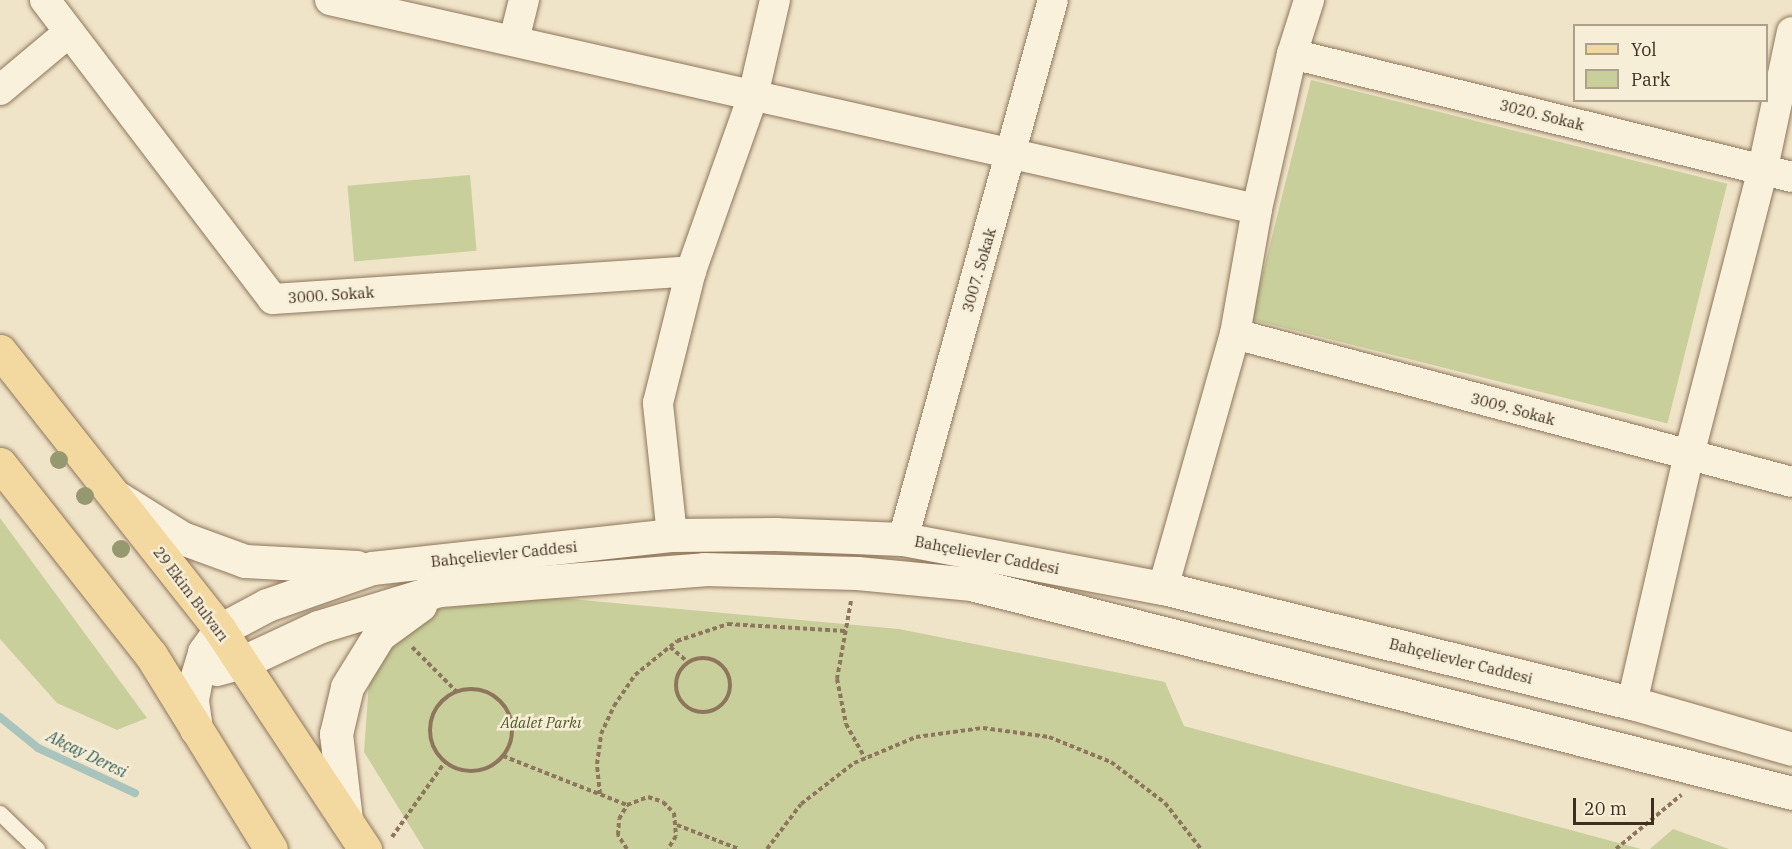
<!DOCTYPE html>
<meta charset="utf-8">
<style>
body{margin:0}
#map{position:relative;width:1792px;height:849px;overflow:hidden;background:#f0e4c8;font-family:"IBM Plex Serif",serif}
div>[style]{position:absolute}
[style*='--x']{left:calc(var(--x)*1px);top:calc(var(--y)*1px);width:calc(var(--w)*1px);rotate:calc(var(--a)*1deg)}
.green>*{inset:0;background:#c9cf9b;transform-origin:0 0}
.stream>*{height:8px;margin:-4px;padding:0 4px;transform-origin:4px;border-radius:4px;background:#a9c4bc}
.path>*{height:4px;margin-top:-2px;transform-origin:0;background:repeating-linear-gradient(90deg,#8d765c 0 4.5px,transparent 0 7.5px)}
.path>.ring{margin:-2px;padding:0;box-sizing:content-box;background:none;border:4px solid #8d765c;border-radius:50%}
.roads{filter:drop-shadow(0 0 2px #8d765c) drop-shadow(0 0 2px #8d765c)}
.service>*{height:15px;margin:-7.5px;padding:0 7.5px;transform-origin:7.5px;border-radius:7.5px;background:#faf1dc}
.minor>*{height:30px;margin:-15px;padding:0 15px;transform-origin:15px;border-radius:15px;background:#faf1dc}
.tertiary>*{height:33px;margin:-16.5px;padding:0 16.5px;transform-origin:16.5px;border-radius:16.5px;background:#faf1dc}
.primary>*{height:33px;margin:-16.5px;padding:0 16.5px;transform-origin:16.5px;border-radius:16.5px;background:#f3d9a0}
.trees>*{width:18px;height:18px;margin:-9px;border-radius:50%;background:#96986f}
span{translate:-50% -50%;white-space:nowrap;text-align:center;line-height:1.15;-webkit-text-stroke:5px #f7eed8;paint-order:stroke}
.street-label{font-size:15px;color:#3d2e20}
.park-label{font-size:15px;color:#4d5a26;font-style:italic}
.water-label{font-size:16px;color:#2f5d5a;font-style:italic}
.legend{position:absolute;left:1573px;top:24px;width:195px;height:78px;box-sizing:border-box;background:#f7eed8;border:2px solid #ada18e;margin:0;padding:8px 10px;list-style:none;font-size:18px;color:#3d2e20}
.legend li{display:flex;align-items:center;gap:12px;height:30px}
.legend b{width:30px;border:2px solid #ada18e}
.scale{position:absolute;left:1573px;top:798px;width:81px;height:27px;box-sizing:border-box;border:3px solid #3d2e20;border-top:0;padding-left:8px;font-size:18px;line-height:21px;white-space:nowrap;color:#3d2e20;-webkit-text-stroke:4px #f7eed8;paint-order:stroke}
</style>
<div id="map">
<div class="green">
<div style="left:1311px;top:80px;width:429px;height:247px;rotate:14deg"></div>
<div style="left:470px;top:175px;width:76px;height:123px;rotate:85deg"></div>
<div style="clip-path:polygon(0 518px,147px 718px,117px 730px,57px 703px,0 639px)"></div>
<div style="clip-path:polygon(538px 596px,899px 629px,1165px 682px,1184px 726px,1641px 849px,424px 849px,364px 752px,369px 682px,396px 642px,439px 609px)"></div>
<div style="clip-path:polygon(1673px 829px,1729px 849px,1650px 849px)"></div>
</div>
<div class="stream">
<div style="--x:0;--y:717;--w:49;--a:39.2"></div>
<div style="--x:38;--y:748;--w:107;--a:24.9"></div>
</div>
<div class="path">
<div style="--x:851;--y:601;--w:79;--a:100.2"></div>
<div style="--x:837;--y:679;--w:46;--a:78.7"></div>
<div style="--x:846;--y:724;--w:39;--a:61"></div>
<div style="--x:412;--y:647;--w:62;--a:45"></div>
<div style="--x:670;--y:647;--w:23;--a:40"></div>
<div class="ring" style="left:676px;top:658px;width:50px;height:50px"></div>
<div class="ring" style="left:430px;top:689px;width:78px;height:78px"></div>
<div style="--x:503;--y:756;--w:133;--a:21.6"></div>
<div style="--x:600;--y:794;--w:30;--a:-96"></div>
<div style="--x:597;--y:764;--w:30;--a:-82"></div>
<div style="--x:601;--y:734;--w:31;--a:-65"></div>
<div style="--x:614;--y:706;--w:37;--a:-56"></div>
<div style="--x:635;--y:675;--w:54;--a:-39"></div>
<div style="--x:677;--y:641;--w:54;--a:-18.4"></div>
<div style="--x:728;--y:624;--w:117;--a:3.4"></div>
<div style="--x:677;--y:825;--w:66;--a:21.2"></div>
<div style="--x:392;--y:837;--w:92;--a:-54.8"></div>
<div style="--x:627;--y:849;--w:17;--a:-123"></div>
<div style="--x:618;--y:835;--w:16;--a:-86"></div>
<div style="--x:619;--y:819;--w:16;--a:-60"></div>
<div style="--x:627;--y:805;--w:22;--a:-21"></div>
<div style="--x:648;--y:797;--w:16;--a:18"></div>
<div style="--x:663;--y:802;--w:16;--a:45"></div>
<div style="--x:674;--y:813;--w:23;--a:85"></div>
<div style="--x:676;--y:836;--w:15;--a:122"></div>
<div style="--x:767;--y:849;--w:56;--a:-52.9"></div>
<div style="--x:801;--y:804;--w:67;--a:-37.7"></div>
<div style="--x:854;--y:763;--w:67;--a:-22.8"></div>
<div style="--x:916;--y:737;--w:68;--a:-7.7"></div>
<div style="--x:983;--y:728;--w:67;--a:7.8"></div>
<div style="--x:1049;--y:737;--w:67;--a:22"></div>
<div style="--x:1111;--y:762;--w:68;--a:37.2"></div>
<div style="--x:1165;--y:803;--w:58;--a:52"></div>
<div style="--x:1616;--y:849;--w:85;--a:-39.7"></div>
</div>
<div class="roads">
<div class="service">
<div style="--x:0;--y:813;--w:52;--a:44.2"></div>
</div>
<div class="minor">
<div style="--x:45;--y:0;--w:376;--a:52.7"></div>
<div style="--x:273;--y:299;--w:419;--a:-3.8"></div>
<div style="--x:330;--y:0;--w:950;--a:12.71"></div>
<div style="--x:514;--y:40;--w:41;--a:-76"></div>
<div style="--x:1292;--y:54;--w:515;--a:13.82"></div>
<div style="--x:0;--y:90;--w:90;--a:-40"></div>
<div style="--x:1235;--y:334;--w:576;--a:14.88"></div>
<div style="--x:672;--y:535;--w:133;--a:-96.1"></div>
<div style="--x:658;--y:403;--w:136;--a:-76"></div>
<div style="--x:691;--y:271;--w:186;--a:-70.5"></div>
<div style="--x:753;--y:96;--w:98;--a:-77.1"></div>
<div style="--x:903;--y:539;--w:559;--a:-74.45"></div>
<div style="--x:1163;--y:588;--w:264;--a:-74.2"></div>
<div style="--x:1235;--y:334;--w:127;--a:-80"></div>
<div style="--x:1257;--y:209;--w:159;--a:-77.3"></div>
<div style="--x:1292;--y:54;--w:57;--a:-72.5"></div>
<div style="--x:1632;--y:703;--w:254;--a:-77.1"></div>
<div style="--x:1689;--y:455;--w:296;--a:-75.5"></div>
<div style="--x:1763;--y:168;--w:139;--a:-78"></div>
</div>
<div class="tertiary">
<div style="--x:118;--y:498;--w:75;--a:32"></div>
<div style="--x:182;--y:538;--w:67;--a:20.1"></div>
<div style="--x:245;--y:561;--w:112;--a:3.1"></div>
<div style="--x:216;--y:669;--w:28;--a:-15"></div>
<div style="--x:243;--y:662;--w:83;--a:-25"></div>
<div style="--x:318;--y:627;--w:127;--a:-16.9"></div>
<div style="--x:440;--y:590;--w:265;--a:-4.5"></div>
<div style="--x:704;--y:569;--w:153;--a:1.5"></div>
<div style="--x:857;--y:573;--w:115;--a:5.5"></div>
<div style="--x:971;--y:584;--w:847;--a:14.28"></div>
<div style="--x:196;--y:729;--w:30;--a:-98"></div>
<div style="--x:192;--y:699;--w:20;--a:-79"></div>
<div style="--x:196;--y:679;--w:28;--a:-73"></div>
<div style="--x:204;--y:652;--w:27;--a:-54"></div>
<div style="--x:220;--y:630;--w:53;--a:-28"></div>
<div style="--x:267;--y:605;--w:111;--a:-19.4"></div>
<div style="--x:372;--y:568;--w:302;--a:-6.3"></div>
<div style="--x:672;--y:535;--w:103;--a:-0.6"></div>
<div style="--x:775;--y:534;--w:128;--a:2.2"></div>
<div style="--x:903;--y:539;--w:265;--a:10.7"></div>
<div style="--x:1163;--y:588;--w:483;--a:13.8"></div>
<div style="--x:1632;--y:703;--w:166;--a:16"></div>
<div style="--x:346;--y:820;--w:87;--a:-96.6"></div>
<div style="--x:336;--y:734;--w:48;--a:-76.8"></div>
<div style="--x:347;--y:687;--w:61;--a:-58.4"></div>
<div style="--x:379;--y:635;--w:51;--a:-36.2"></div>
</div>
<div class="primary">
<div style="--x:0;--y:351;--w:355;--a:51.7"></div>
<div style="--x:220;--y:630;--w:263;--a:56.5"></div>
<div style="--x:0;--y:464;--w:243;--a:51.7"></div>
<div style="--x:151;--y:655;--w:228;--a:58.3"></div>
</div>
</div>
<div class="trees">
<div style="left:59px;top:460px"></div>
<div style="left:85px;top:496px"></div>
<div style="left:121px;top:549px"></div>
</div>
<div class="street-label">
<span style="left:1542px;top:115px;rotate:14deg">3020. Sokak</span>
<span style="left:979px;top:270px;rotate:-74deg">3007. Sokak</span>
<span style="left:331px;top:295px;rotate:-4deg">3000. Sokak</span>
<span style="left:1513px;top:409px;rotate:15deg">3009. Sokak</span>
<span style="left:504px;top:554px;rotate:-6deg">Bahçelievler Caddesi</span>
<span style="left:987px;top:555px;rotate:11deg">Bahçelievler Caddesi</span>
<span style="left:191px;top:594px;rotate:53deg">29 Ekim Bulvarı</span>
<span style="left:1461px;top:661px;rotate:14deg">Bahçelievler Caddesi</span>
</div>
<div class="park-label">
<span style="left:541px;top:723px">Adalet Parkı</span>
</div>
<div class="water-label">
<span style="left:87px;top:754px;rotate:26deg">Akçay Deresi</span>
</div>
<ul class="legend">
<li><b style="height:8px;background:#f3d9a0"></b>Yol</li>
<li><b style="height:16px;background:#c9cf9b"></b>Park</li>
</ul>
<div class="scale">20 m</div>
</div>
